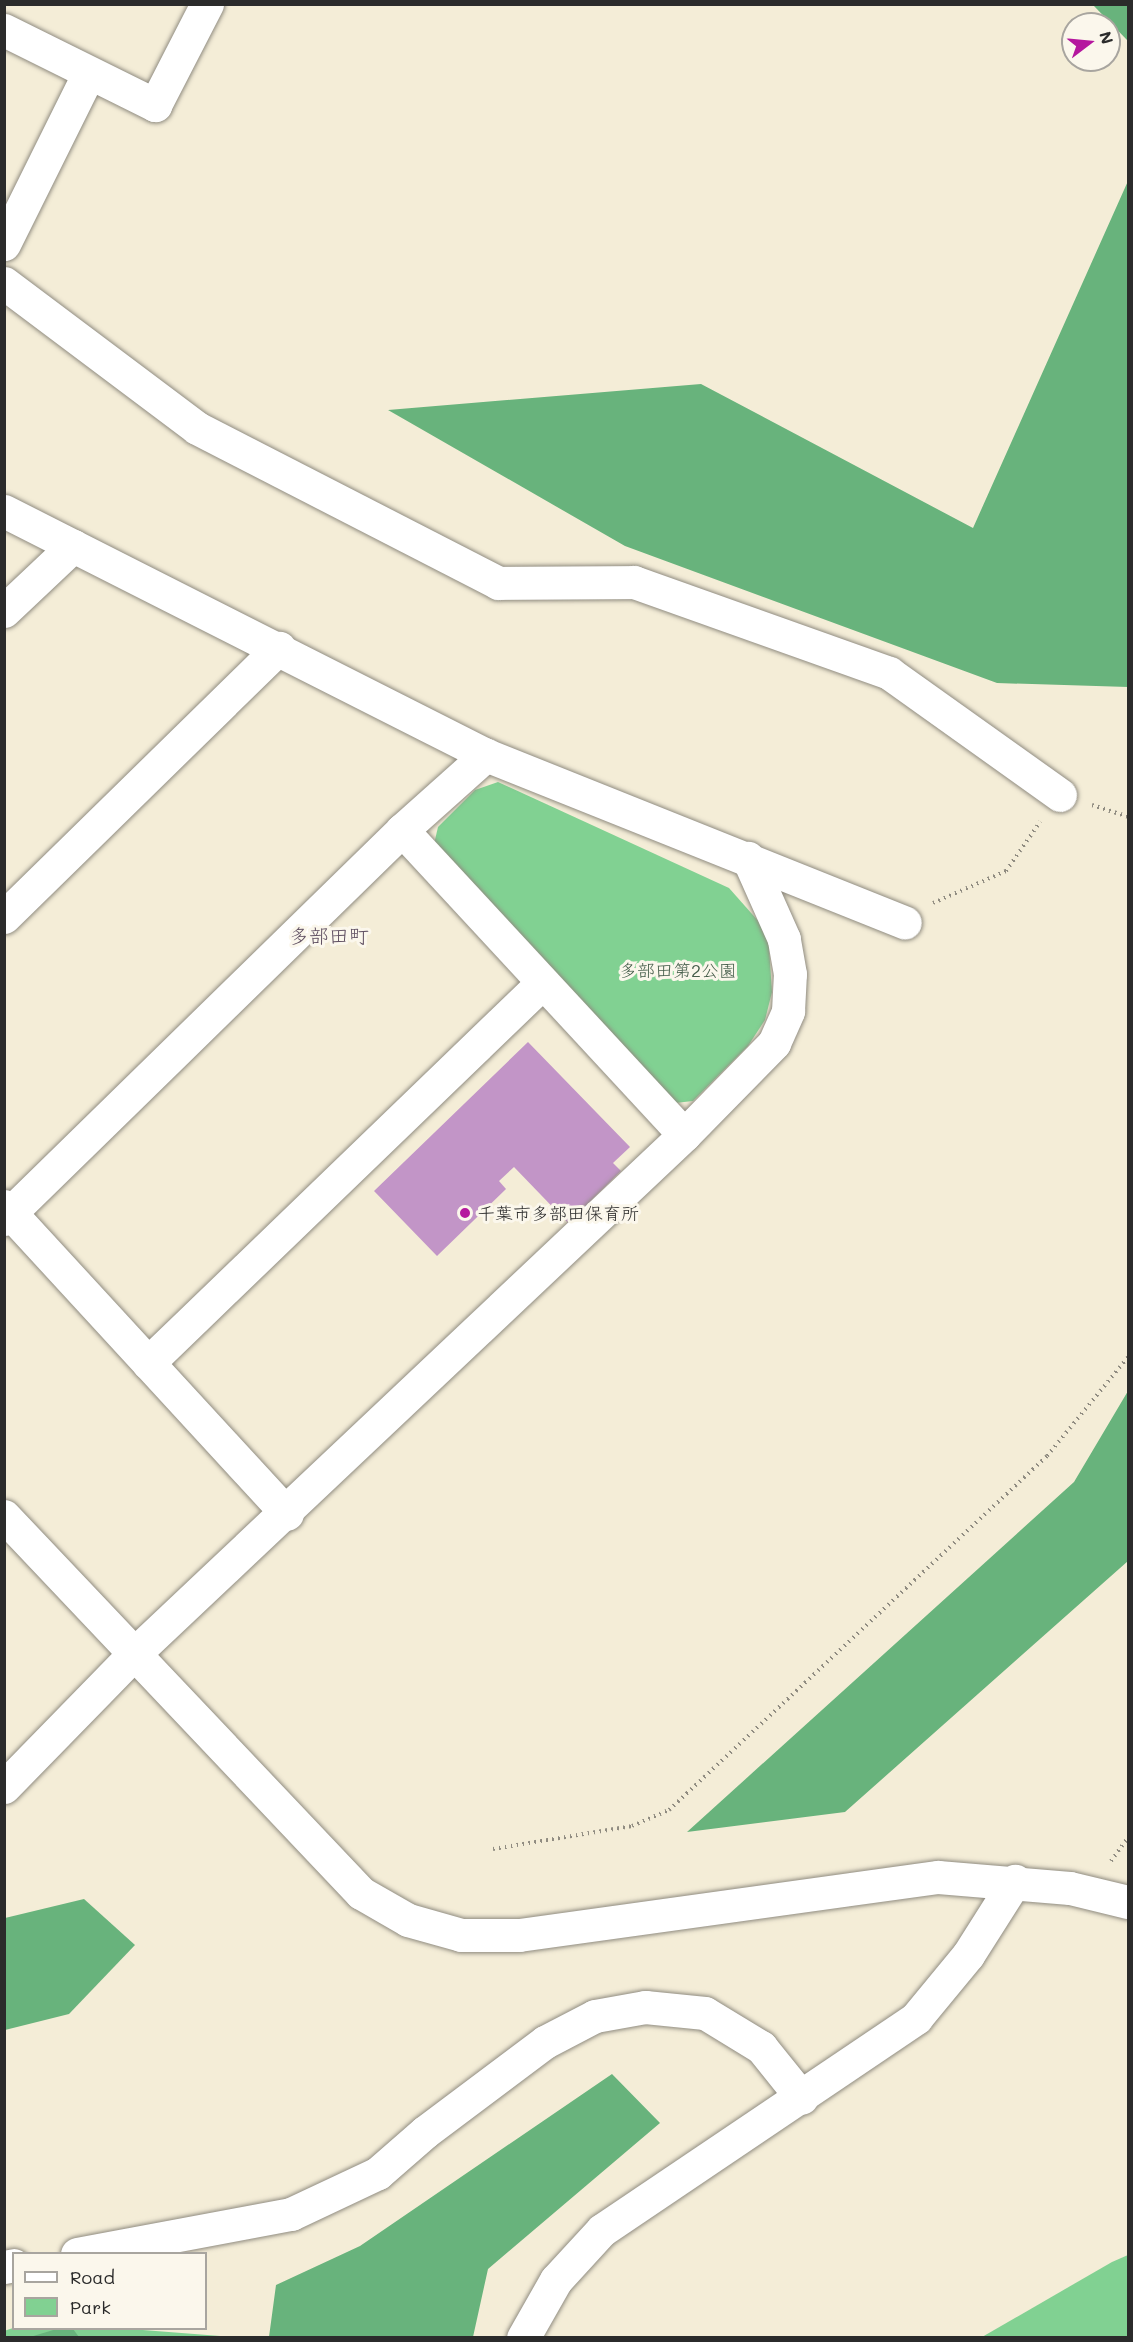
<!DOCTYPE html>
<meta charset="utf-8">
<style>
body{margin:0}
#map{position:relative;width:1133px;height:2342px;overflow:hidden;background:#f4edd7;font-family:Mali,"Klee One",sans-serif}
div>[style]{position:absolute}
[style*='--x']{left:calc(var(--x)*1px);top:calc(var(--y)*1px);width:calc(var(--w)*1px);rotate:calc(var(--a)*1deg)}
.green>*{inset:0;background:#81d192}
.forest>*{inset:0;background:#68b37c}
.building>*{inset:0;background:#c295c7}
.path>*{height:4px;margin-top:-2px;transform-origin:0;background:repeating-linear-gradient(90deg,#908c81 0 1.5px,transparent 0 6px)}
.roads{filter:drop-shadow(0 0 2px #908c81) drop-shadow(0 0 2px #908c81)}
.minor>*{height:33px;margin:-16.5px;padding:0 16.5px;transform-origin:16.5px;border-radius:16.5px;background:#fff}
.dots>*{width:16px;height:16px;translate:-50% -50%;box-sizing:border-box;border:3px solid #fbf7ec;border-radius:50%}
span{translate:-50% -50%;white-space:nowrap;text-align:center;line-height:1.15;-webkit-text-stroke:6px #fbf7ec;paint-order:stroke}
.park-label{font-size:18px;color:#455d4a}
.poi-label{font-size:18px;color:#2b2b2b}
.left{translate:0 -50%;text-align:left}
.neighbourhood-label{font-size:20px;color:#605062}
.frame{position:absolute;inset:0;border:6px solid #2b2b2b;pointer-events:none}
.legend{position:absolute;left:12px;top:2252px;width:195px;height:78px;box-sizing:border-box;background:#fbf7ec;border:2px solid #a8a59f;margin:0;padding:8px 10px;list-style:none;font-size:18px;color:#2b2b2b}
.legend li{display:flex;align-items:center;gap:12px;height:30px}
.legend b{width:30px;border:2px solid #a8a59f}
.north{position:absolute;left:1061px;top:12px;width:60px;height:60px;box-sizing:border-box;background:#fbf7ec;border:2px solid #a8a59f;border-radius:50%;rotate:74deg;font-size:16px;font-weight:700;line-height:24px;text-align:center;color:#2b2b2b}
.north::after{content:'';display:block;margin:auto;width:21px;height:27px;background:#b5179e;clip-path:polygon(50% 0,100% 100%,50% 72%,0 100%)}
</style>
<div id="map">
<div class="green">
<div style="clip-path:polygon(498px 782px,729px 888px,768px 932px,772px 992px,765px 1020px,748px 1046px,693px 1101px,675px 1103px,434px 844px,438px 827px,475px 790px)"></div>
<div style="clip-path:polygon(1128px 2255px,1128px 2337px,982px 2337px,1112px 2262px)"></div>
<div style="clip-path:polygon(13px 2328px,117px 2328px,233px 2337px,5px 2338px,4px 2331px)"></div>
</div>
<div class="forest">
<div style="clip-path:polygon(1093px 5px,1128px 5px,1128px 41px)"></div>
<div style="clip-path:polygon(1128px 181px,1128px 687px,997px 683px,625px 546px,388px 410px,701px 384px,973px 528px)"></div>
<div style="clip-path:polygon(1128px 1391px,1128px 1561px,845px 1812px,687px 1832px,1074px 1482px)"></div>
<div style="clip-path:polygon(84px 1899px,135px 1945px,69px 2014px,5px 2030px,5px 1918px)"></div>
<div style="clip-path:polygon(612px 2074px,660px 2123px,488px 2269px,473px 2337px,269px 2337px,276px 2285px,360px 2246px)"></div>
<div style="clip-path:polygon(60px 2328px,73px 2329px,79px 2337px,30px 2337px)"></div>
</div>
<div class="building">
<div style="clip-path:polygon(528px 1042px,630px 1147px,613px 1163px,621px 1171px,568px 1223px,514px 1167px,499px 1181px,506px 1189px,437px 1256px,374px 1191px)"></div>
</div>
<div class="path">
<div style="--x:1092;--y:805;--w:38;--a:18"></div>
<div style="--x:933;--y:903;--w:80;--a:-23.7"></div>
<div style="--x:1006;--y:871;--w:60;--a:-55.2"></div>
<div style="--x:493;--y:1849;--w:141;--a:-9.4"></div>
<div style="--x:632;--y:1826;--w:40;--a:-23.4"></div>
<div style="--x:669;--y:1810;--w:518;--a:-43.12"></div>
<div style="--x:1047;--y:1456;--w:128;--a:-50.7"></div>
<div style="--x:1111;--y:1861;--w:29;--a:-54"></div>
</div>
<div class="roads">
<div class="minor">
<div style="--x:4;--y:30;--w:169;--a:26.4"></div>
<div style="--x:155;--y:105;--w:114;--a:-62.8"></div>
<div style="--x:4;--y:244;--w:191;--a:-63.6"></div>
<div style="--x:4;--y:283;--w:241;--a:36.9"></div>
<div style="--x:197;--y:428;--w:339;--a:27.2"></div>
<div style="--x:498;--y:583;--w:136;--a:-0.4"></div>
<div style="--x:634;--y:582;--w:271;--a:19.6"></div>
<div style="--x:889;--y:673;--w:210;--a:35.5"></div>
<div style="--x:4;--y:511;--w:540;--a:26.85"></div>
<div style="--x:486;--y:755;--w:451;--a:21.8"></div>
<div style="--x:4;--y:611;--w:95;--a:-43.3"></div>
<div style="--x:402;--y:830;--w:415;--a:47.2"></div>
<div style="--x:4;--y:917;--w:385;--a:-44.4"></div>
<div style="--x:4;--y:1206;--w:418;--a:47.4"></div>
<div style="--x:4;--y:1219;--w:557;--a:-44.34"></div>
<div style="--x:402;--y:830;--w:113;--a:-41.8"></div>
<div style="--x:148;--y:1363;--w:547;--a:-43.96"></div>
<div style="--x:4;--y:1516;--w:519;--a:46.56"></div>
<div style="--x:361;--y:1893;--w:54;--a:29.9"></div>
<div style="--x:408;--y:1920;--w:55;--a:15.8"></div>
<div style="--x:461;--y:1935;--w:58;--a:0"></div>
<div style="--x:519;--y:1935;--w:423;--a:-7.9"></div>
<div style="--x:938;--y:1877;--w:132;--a:4.8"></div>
<div style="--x:1070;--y:1888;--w:60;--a:13.6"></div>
<div style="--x:4;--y:1787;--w:185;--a:-45.7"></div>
<div style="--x:133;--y:1655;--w:758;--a:-43.34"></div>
<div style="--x:684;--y:1135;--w:129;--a:-45.6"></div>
<div style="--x:774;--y:1043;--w:35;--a:-66"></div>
<div style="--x:788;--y:1011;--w:37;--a:-87"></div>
<div style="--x:790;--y:974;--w:36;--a:-100"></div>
<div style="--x:784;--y:939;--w:89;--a:-114"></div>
<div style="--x:77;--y:2254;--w:218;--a:-10.6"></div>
<div style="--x:291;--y:2214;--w:96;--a:-25.2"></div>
<div style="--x:378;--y:2173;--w:62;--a:-41.1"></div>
<div style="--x:425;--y:2132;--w:150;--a:-36.9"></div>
<div style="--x:545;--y:2042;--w:56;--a:-27.5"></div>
<div style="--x:595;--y:2016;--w:51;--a:-10.2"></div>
<div style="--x:645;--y:2007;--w:60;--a:5.7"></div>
<div style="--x:705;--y:2013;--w:66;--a:31.3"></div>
<div style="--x:761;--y:2047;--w:65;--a:51.2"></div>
<div style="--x:4;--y:2267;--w:10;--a:-11"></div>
<div style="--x:523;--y:2338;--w:67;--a:-60.4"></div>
<div style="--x:556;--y:2280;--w:68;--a:-47.4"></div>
<div style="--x:602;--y:2230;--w:379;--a:-34"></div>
<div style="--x:916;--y:2018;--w:82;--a:-50.5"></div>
<div style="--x:968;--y:1955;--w:88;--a:-57.6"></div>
</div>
</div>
<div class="dots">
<div style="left:465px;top:1213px;background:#b5179e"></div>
</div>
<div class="park-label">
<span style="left:678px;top:970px">多部田第2公園</span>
</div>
<div class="poi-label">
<span class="left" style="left:477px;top:1213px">千葉市多部田保育所</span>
</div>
<div class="neighbourhood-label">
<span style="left:329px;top:935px">多部田町</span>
</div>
<div class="frame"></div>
<ul class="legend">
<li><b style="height:8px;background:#fff"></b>Road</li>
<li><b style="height:16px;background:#81d192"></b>Park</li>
</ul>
<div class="north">N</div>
</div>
